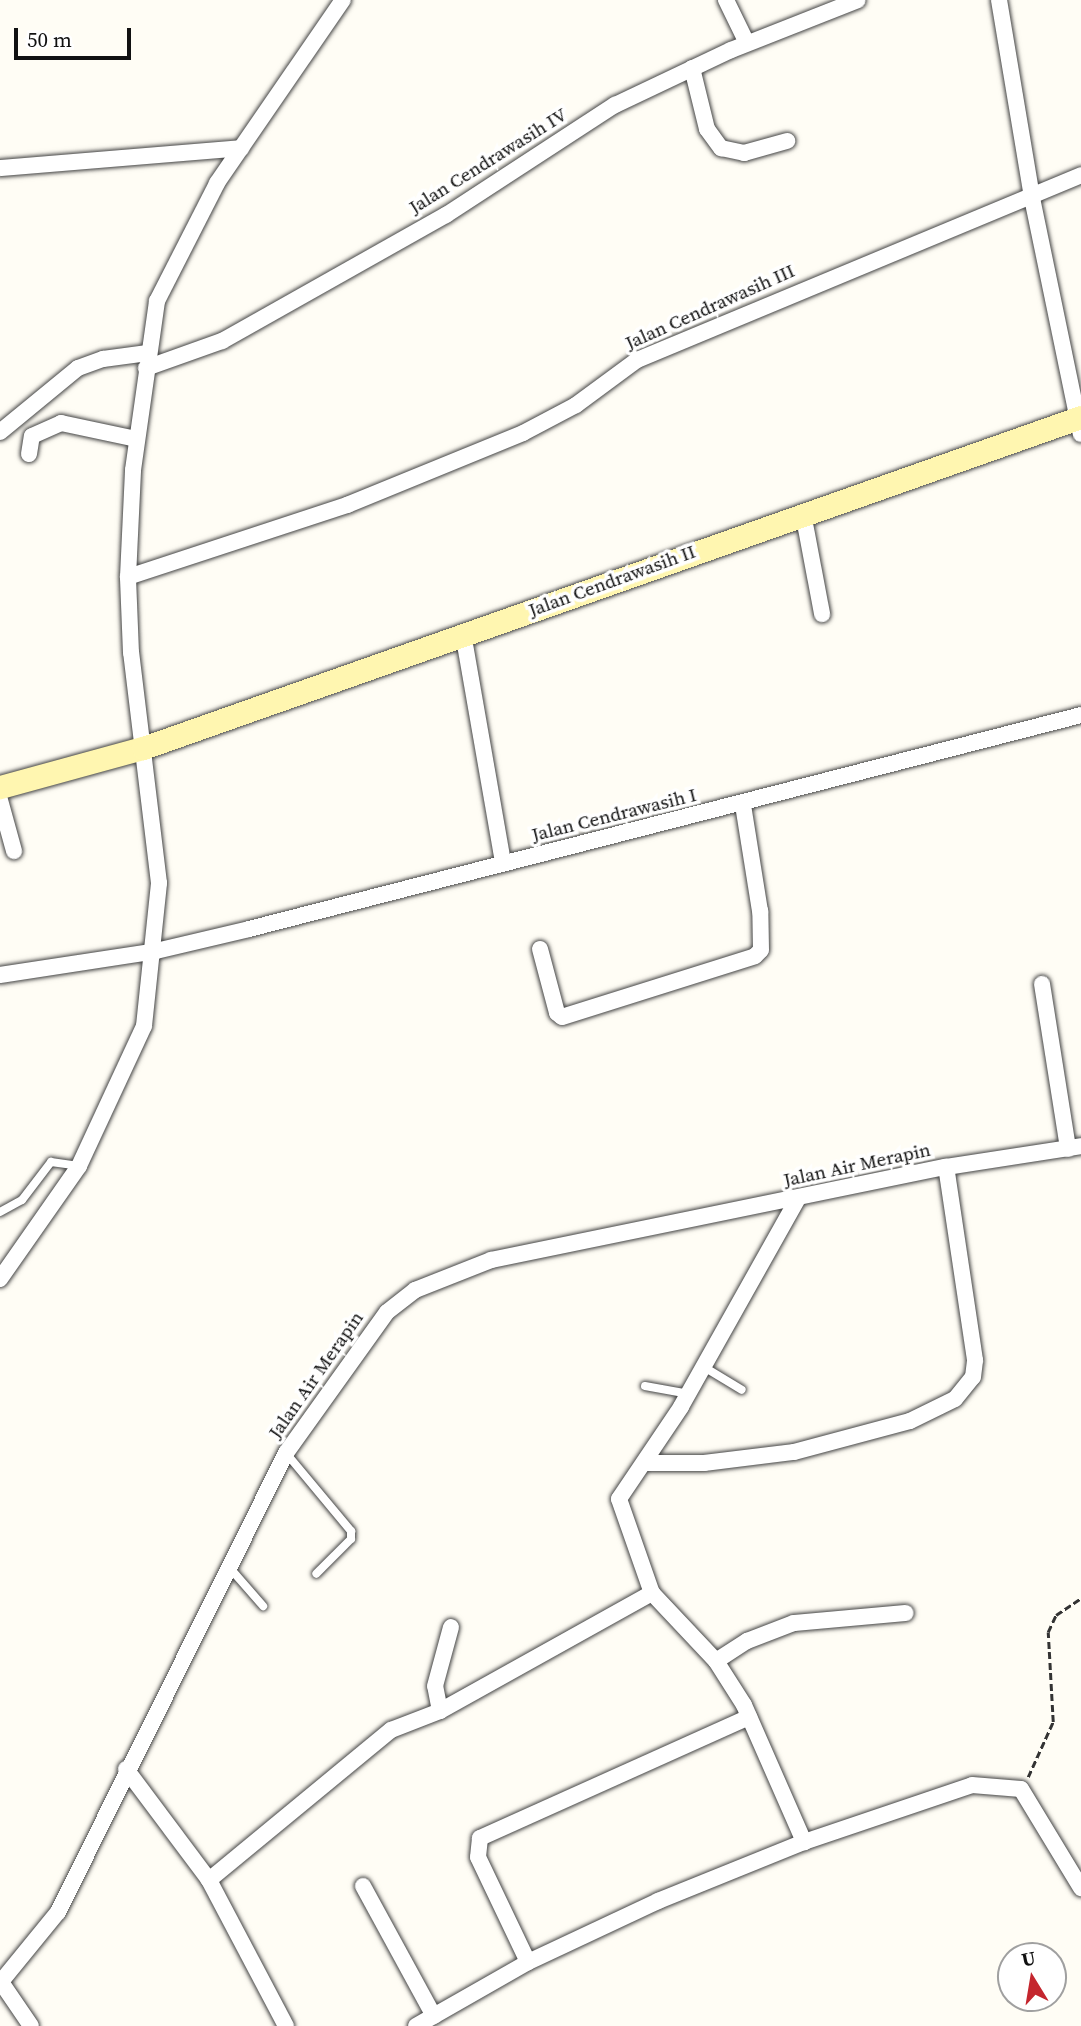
<!DOCTYPE html>
<style>
body{margin:0}
#map{position:relative;width:1081px;height:2026px;overflow:hidden;background:#fffdf5;font-family:"Source Serif 4",serif}
div>[style]{position:absolute}
[style*='--x']{left:calc(var(--x)*1px);top:calc(var(--y)*1px);width:calc(var(--w)*1px);rotate:calc(var(--a)*1deg)}
.path>*{height:2.5px;margin-top:-1.25px;transform-origin:0;background:repeating-linear-gradient(90deg,#333 0 7px,transparent 0 10.5px)}
.roads{filter:drop-shadow(0 0 2px #444) drop-shadow(0 0 2px #444)}
.lane>*{height:8px;margin:-4px;padding:0 4px;transform-origin:4px;border-radius:4px;background:#fff}
.street>*{height:16px;margin:-8px;padding:0 8px;transform-origin:8px;border-radius:8px;background:#fff}
.secondary>*{height:23px;margin:-11.5px;padding:0 11.5px;transform-origin:11.5px;border-radius:11.5px;background:#fff6b0}
span{translate:-50% -50%;white-space:nowrap;text-align:center;line-height:1.15;-webkit-text-stroke:7px #fff;paint-order:stroke}
.street-label{font-size:19px;color:#111}
.north{position:absolute;left:997px;top:1942px;width:70px;height:70px;box-sizing:border-box;background:#fff;border:2px solid #a0a0a0;border-radius:50%;rotate:349deg;font-size:19px;font-weight:700;line-height:28px;text-align:center;color:#111}
.north::after{content:'';display:block;margin:auto;width:24px;height:32px;background:#c4262e;clip-path:polygon(50% 0,100% 100%,50% 72%,0 100%)}
.scale{position:absolute;left:14px;top:28px;width:117px;height:32px;box-sizing:border-box;border:4px solid #111;border-top:0;padding-left:9px;font-size:21px;line-height:24px;white-space:nowrap;color:#111;-webkit-text-stroke:5px #fff;paint-order:stroke}
</style>
<div id="map">
<div class="path">
<div style="--x:1028;--y:1777;--w:60;--a:-65.6"></div>
<div style="--x:1053;--y:1722;--w:90;--a:-93.2"></div>
<div style="--x:1048;--y:1632;--w:19;--a:-65"></div>
<div style="--x:1056;--y:1615;--w:30;--a:-34"></div>
</div>
<div class="roads">
<div class="lane">
<div style="--x:0;--y:1212;--w:25;--a:-29"></div>
<div style="--x:22;--y:1200;--w:48;--a:-52.7"></div>
<div style="--x:51;--y:1162;--w:28;--a:8"></div>
<div style="--x:704;--y:1367;--w:44;--a:31.2"></div>
<div style="--x:645;--y:1386;--w:45;--a:10.3"></div>
<div style="--x:286;--y:1453;--w:102;--a:50.2"></div>
<div style="--x:351;--y:1531;--w:8;--a:90"></div>
<div style="--x:351;--y:1539;--w:49;--a:135"></div>
<div style="--x:229;--y:1567;--w:52;--a:48.9"></div>
</div>
<div class="street">
<div style="--x:726;--y:0;--w:48;--a:64"></div>
<div style="--x:999;--y:0;--w:201;--a:80.5"></div>
<div style="--x:1032;--y:198;--w:241;--a:78.3"></div>
<div style="--x:692;--y:68;--w:63;--a:76.2"></div>
<div style="--x:707;--y:129;--w:24;--a:54"></div>
<div style="--x:721;--y:148;--w:24;--a:12"></div>
<div style="--x:744;--y:153;--w:45;--a:-15.6"></div>
<div style="--x:0;--y:168;--w:242;--a:-4.7"></div>
<div style="--x:146;--y:368;--w:81;--a:-19.6"></div>
<div style="--x:222;--y:341;--w:257;--a:-29.4"></div>
<div style="--x:446;--y:215;--w:202;--a:-33.1"></div>
<div style="--x:615;--y:105;--w:128;--a:-25.4"></div>
<div style="--x:731;--y:50;--w:136;--a:-21.5"></div>
<div style="--x:0;--y:432;--w:101;--a:-39.4"></div>
<div style="--x:78;--y:368;--w:27;--a:-20"></div>
<div style="--x:103;--y:359;--w:45;--a:-7.6"></div>
<div style="--x:29;--y:454;--w:18;--a:-81"></div>
<div style="--x:32;--y:436;--w:32;--a:-24"></div>
<div style="--x:61;--y:423;--w:77;--a:12"></div>
<div style="--x:803;--y:513;--w:103;--a:79.3"></div>
<div style="--x:128;--y:577;--w:231;--a:-18.2"></div>
<div style="--x:347;--y:505;--w:190;--a:-22.2"></div>
<div style="--x:523;--y:433;--w:60;--a:-27.8"></div>
<div style="--x:576;--y:405;--w:76;--a:-36.4"></div>
<div style="--x:637;--y:360;--w:481;--a:-22.6"></div>
<div style="--x:463;--y:633;--w:233;--a:80.1"></div>
<div style="--x:0;--y:800;--w:53;--a:74.6"></div>
<div style="--x:540;--y:949;--w:66;--a:75.1"></div>
<div style="--x:557;--y:1013;--w:6;--a:39"></div>
<div style="--x:562;--y:1017;--w:202;--a:-17.5"></div>
<div style="--x:755;--y:956;--w:8;--a:-45"></div>
<div style="--x:761;--y:950;--w:39;--a:-91"></div>
<div style="--x:760;--y:911;--w:107;--a:-99.1"></div>
<div style="--x:0;--y:975;--w:158;--a:-8.7"></div>
<div style="--x:156;--y:951;--w:96;--a:-13.3"></div>
<div style="--x:249;--y:929;--w:859;--a:-14.42"></div>
<div style="--x:1042;--y:984;--w:167;--a:81"></div>
<div style="--x:797;--y:1200;--w:237;--a:119.3"></div>
<div style="--x:681;--y:1407;--w:111;--a:124"></div>
<div style="--x:619;--y:1499;--w:100;--a:70.7"></div>
<div style="--x:652;--y:1593;--w:93;--a:46.7"></div>
<div style="--x:716;--y:1661;--w:52;--a:57.5"></div>
<div style="--x:744;--y:1705;--w:150;--a:66.3"></div>
<div style="--x:0;--y:1279;--w:138;--a:-55"></div>
<div style="--x:79;--y:1166;--w:154;--a:-65.1"></div>
<div style="--x:144;--y:1026;--w:144;--a:-84"></div>
<div style="--x:159;--y:883;--w:232;--a:-96.9"></div>
<div style="--x:131;--y:653;--w:76;--a:-92.3"></div>
<div style="--x:128;--y:577;--w:107;--a:-87.3"></div>
<div style="--x:133;--y:470;--w:171;--a:-81.9"></div>
<div style="--x:157;--y:301;--w:132;--a:-63"></div>
<div style="--x:217;--y:183;--w:222;--a:-55.5"></div>
<div style="--x:645;--y:1463;--w:59;--a:0"></div>
<div style="--x:704;--y:1463;--w:91;--a:-7"></div>
<div style="--x:794;--y:1452;--w:120;--a:-15"></div>
<div style="--x:910;--y:1421;--w:50;--a:-26.1"></div>
<div style="--x:955;--y:1399;--w:28;--a:-51"></div>
<div style="--x:973;--y:1377;--w:17;--a:-83"></div>
<div style="--x:975;--y:1360;--w:195;--a:-98.5"></div>
<div style="--x:716;--y:1661;--w:37;--a:-33"></div>
<div style="--x:747;--y:1641;--w:50;--a:-21"></div>
<div style="--x:794;--y:1623;--w:112;--a:-5.1"></div>
<div style="--x:440;--y:1711;--w:25;--a:-101"></div>
<div style="--x:435;--y:1686;--w:61;--a:-74.8"></div>
<div style="--x:126;--y:1769;--w:139;--a:53.2"></div>
<div style="--x:209;--y:1880;--w:165;--a:62.2"></div>
<div style="--x:209;--y:1880;--w:236;--a:-39.5"></div>
<div style="--x:391;--y:1730;--w:53;--a:-21.2"></div>
<div style="--x:440;--y:1711;--w:243;--a:-29.1"></div>
<div style="--x:363;--y:1886;--w:148;--a:61.4"></div>
<div style="--x:528;--y:1962;--w:116;--a:-115.5"></div>
<div style="--x:478;--y:1857;--w:19;--a:-84"></div>
<div style="--x:480;--y:1838;--w:295;--a:-24.2"></div>
<div style="--x:1;--y:1982;--w:53;--a:55.7"></div>
<div style="--x:0;--y:1983;--w:92;--a:-50.8"></div>
<div style="--x:58;--y:1912;--w:513;--a:-63.58"></div>
<div style="--x:286;--y:1453;--w:173;--a:-54.4"></div>
<div style="--x:387;--y:1312;--w:36;--a:-38"></div>
<div style="--x:415;--y:1290;--w:82;--a:-21.5"></div>
<div style="--x:491;--y:1260;--w:464;--a:-11.6"></div>
<div style="--x:946;--y:1167;--w:137;--a:-8.8"></div>
<div style="--x:416;--y:2026;--w:129;--a:-29.7"></div>
<div style="--x:528;--y:1962;--w:144;--a:-25.1"></div>
<div style="--x:658;--y:1901;--w:157;--a:-22"></div>
<div style="--x:804;--y:1842;--w:177;--a:-18.7"></div>
<div style="--x:972;--y:1785;--w:49;--a:4.7"></div>
<div style="--x:1021;--y:1789;--w:116;--a:58.8"></div>
</div>
<div class="secondary">
<div style="--x:0;--y:787;--w:148;--a:-15.3"></div>
<div style="--x:143;--y:748;--w:995;--a:-19.44"></div>
</div>
</div>
<div class="street-label">
<span style="left:488px;top:161px;rotate:-32deg">Jalan Cendrawasih IV</span>
<span style="left:710px;top:307px;rotate:-24deg">Jalan Cendrawasih III</span>
<span style="left:612px;top:581px;rotate:-20deg">Jalan Cendrawasih II</span>
<span style="left:614px;top:815px;rotate:-14deg">Jalan Cendrawasih I</span>
<span style="left:857px;top:1165px;rotate:-12deg">Jalan Air Merapin</span>
<span style="left:316px;top:1375px;rotate:-55deg">Jalan Air Merapin</span>
</div>
<div class="north">U</div>
<div class="scale">50 m</div>
</div>
